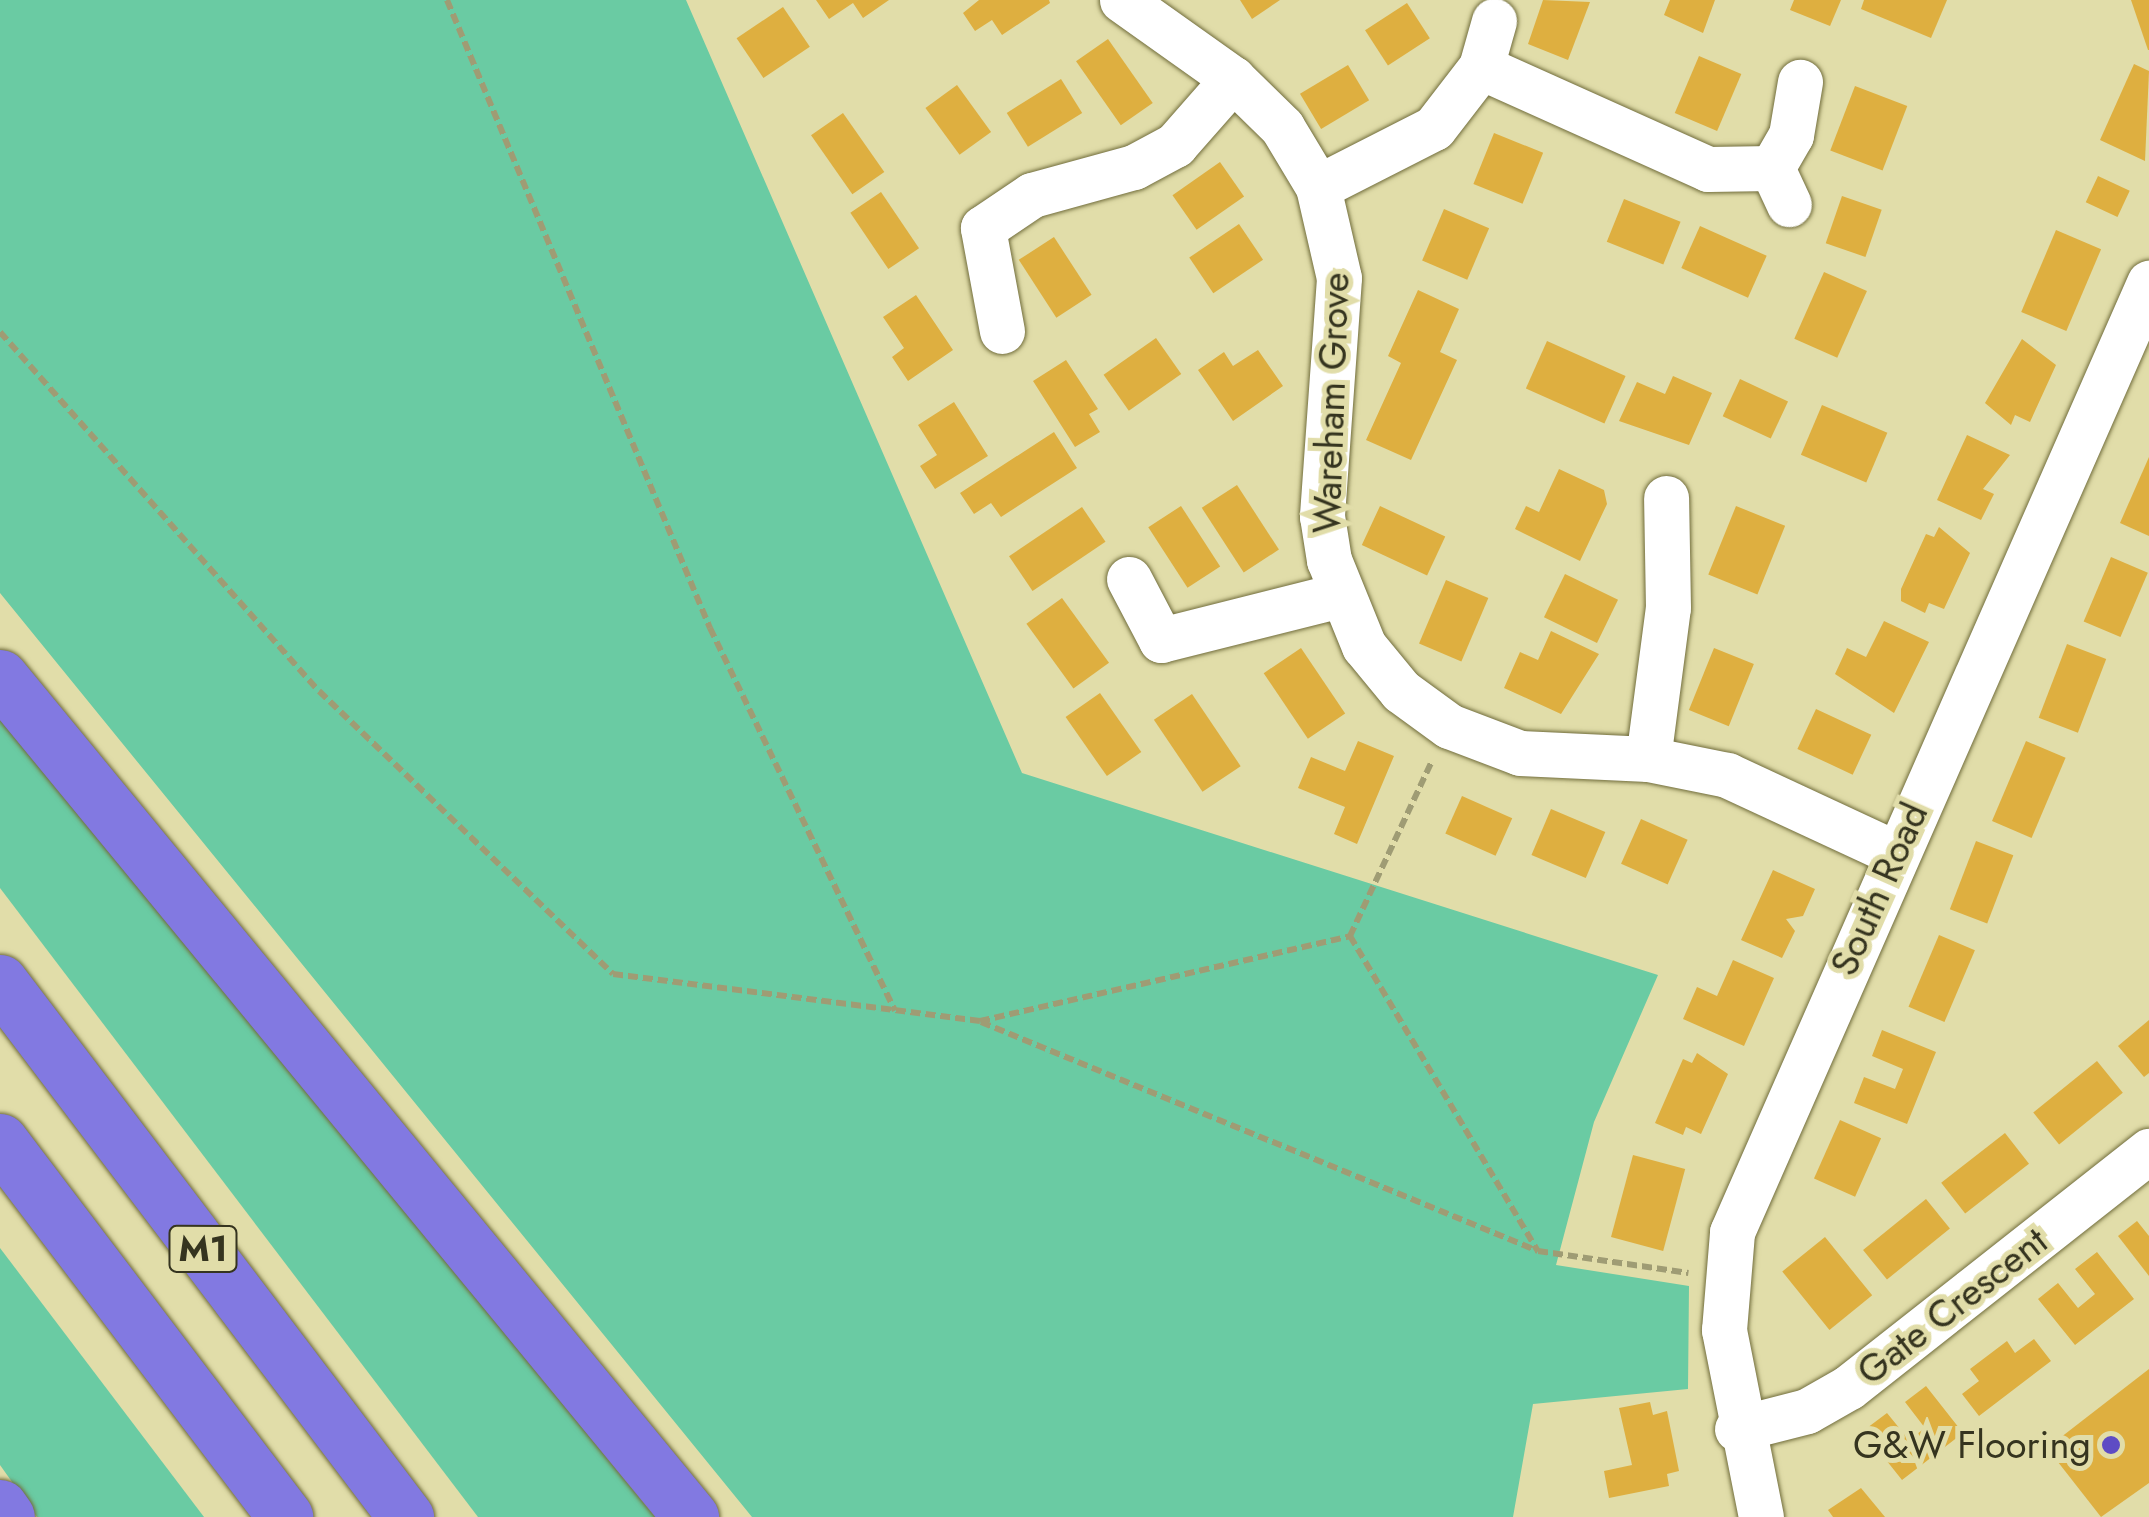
<!DOCTYPE html>
<style>
body{margin:0}
#map{position:relative;width:2149px;height:1517px;overflow:hidden;background:#e1dda9;font-family:Jost,sans-serif}
div>[style]{position:absolute}
[style*='--x']{left:calc(var(--x)*1px);top:calc(var(--y)*1px);width:calc(var(--w)*1px);rotate:calc(var(--a)*1deg)}
.green>*{inset:0;background:#6acba3}
.building>*{inset:0;background:#deaf40;transform-origin:0 0}
.path>*{height:6px;margin-top:-3px;transform-origin:0;background:repeating-linear-gradient(90deg,#9f9c74 0 10px,transparent 0 15px)}
.roads{filter:drop-shadow(0 0 2px #716d3c) drop-shadow(0 0 2px #716d3c)}
.minor>*{height:45px;margin:-22.5px;padding:0 22.5px;transform-origin:22.5px;border-radius:22.5px;background:#fff}
.motorway>*{height:55px;margin:-27.5px;padding:0 27.5px;transform-origin:27.5px;border-radius:27.5px;background:#8279e1}
.dots>*{width:28px;height:28px;translate:-50% -50%;box-sizing:border-box;border:5px solid #e1dda9;border-radius:50%}
span{translate:-50% -50%;white-space:nowrap;text-align:center;line-height:1.15;-webkit-text-stroke:10px #e1dda9;paint-order:stroke}
.shield-label span{padding:2px 8px;background:#e1dda9;border:2px solid;border-radius:8px;-webkit-text-stroke-width:0}
.shield-label{font-size:35px;color:#35341f;font-weight:700}
.street-label{font-size:38px;color:#35341f}
.poi-label{font-size:38px;color:#35341f}
.right{translate:-100% -50%;text-align:right}
</style>
<div id="map">
<div class="green">
<div style="clip-path:polygon(0 0,686px 0,1022px 773px,1658px 975px,1594px 1122px,1556px 1265px,1689px 1286px,1688px 1389px,1533px 1404px,1513px 1517px,752px 1517px,0 593px)"></div>
<div style="clip-path:polygon(0 714px,655px 1517px,478px 1517px,0 888px)"></div>
<div style="clip-path:polygon(0 1248px,204px 1517px,37px 1517px,0 1465px)"></div>
</div>
<div class="building">
<div style="clip-path:polygon(816px 0,889px 0,863px 18px,853px 3px,829px 19px)"></div>
<div style="clip-path:polygon(979px 0,1049px 0,1050px 3px,1002px 35px,992px 20px,975px 31px,963px 13px)"></div>
<div style="clip-path:polygon(1240px 0,1280px 0,1252px 19px)"></div>
<div style="clip-path:polygon(1543px 0,1590px 2px,1568px 60px,1528px 44px)"></div>
<div style="clip-path:polygon(1670px 0,1715px 0,1703px 33px,1664px 15px)"></div>
<div style="clip-path:polygon(1794px 0,1841px 0,1830px 26px,1790px 10px)"></div>
<div style="clip-path:polygon(1864px 0,1947px 0,1931px 38px,1861px 9px)"></div>
<div style="clip-path:polygon(2131px 0,2149px 0,2149px 50px,2148px 50px)"></div>
<div style="left:1407px;top:3px;width:42px;height:50px;rotate:57deg"></div>
<div style="left:783px;top:7px;width:48px;height:56px;rotate:56deg"></div>
<div style="left:1108px;top:39px;width:78px;height:39px;rotate:55deg"></div>
<div style="left:1699px;top:56px;width:46px;height:62px;rotate:23deg"></div>
<div style="clip-path:polygon(2134px 64px,2149px 71px,2145px 161px,2100px 140px)"></div>
<div style="left:1348px;top:65px;width:41px;height:56px;rotate:59deg"></div>
<div style="left:1061px;top:79px;width:40px;height:64px;rotate:58deg"></div>
<div style="left:957px;top:85px;width:58px;height:39px;rotate:54deg"></div>
<div style="left:1855px;top:86px;width:56px;height:69px;rotate:21deg"></div>
<div style="left:843px;top:113px;width:72px;height:39px;rotate:55deg"></div>
<div style="left:1494px;top:133px;width:53px;height:55px;rotate:22deg"></div>
<div style="left:1220px;top:162px;width:42px;height:58px;rotate:55deg"></div>
<div style="left:2098px;top:176px;width:35px;height:29px;rotate:25deg"></div>
<div style="left:881px;top:192px;width:68px;height:37px;rotate:56deg"></div>
<div style="left:1842px;top:196px;width:42px;height:50px;rotate:19deg"></div>
<div style="left:1624px;top:199px;width:61px;height:46px;rotate:22deg"></div>
<div style="left:1444px;top:209px;width:49px;height:56px;rotate:23deg"></div>
<div style="left:1239px;top:224px;width:43px;height:60px;rotate:56deg"></div>
<div style="left:1700px;top:226px;width:73px;height:46px;rotate:24deg"></div>
<div style="left:2056px;top:230px;width:49px;height:89px;rotate:23deg"></div>
<div style="left:1054px;top:237px;width:69px;height:42px;rotate:57deg"></div>
<div style="left:1824px;top:272px;width:47px;height:73px;rotate:24deg"></div>
<div style="clip-path:polygon(1418px 290px,1459px 309px,1440px 352px,1457px 360px,1411px 460px,1366px 440px,1401px 363px,1388px 356px)"></div>
<div style="clip-path:polygon(916px 295px,953px 350px,908px 381px,892px 357px,904px 348px,883px 317px)"></div>
<div style="left:1156px;top:338px;width:44px;height:64px;rotate:55deg"></div>
<div style="clip-path:polygon(2022px 339px,2056px 365px,2030px 422px,2015px 415px,2011px 425px,1985px 403px)"></div>
<div style="left:1547px;top:341px;width:86px;height:52px;rotate:24deg"></div>
<div style="clip-path:polygon(1258px 350px,1283px 386px,1233px 421px,1198px 370px,1224px 352px,1233px 366px)"></div>
<div style="clip-path:polygon(1066px 360px,1098px 409px,1089px 414px,1100px 432px,1075px 447px,1033px 381px)"></div>
<div style="clip-path:polygon(1673px 376px,1712px 393px,1689px 445px,1619px 421px,1637px 382px,1665px 394px)"></div>
<div style="left:1740px;top:379px;width:53px;height:41px;rotate:25deg"></div>
<div style="clip-path:polygon(954px 402px,988px 456px,935px 489px,920px 466px,937px 455px,918px 425px)"></div>
<div style="left:1822px;top:405px;width:71px;height:54px;rotate:23deg"></div>
<div style="clip-path:polygon(1054px 432px,1077px 468px,1001px 517px,991px 503px,974px 514px,960px 493px)"></div>
<div style="clip-path:polygon(1967px 435px,2010px 455px,1983px 489px,1994px 494px,1981px 520px,1937px 500px)"></div>
<div style="clip-path:polygon(2149px 457px,2149px 536px,2120px 523px)"></div>
<div style="clip-path:polygon(1559px 469px,1604px 490px,1607px 504px,1580px 561px,1515px 529px,1526px 506px,1539px 512px)"></div>
<div style="left:1237px;top:485px;width:77px;height:42px;rotate:57deg"></div>
<div style="left:1181px;top:506px;width:72px;height:39px;rotate:57deg"></div>
<div style="left:1380px;top:506px;width:72px;height:43px;rotate:25deg"></div>
<div style="left:1736px;top:506px;width:53px;height:74px;rotate:22deg"></div>
<div style="left:1082px;top:507px;width:42px;height:88px;rotate:56deg"></div>
<div style="clip-path:polygon(1939px 527px,1970px 553px,1944px 609px,1929px 603px,1925px 613px,1901px 601px,1901px 589px,1926px 534px,1934px 537px)"></div>
<div style="left:2111px;top:557px;width:40px;height:70px;rotate:23deg"></div>
<div style="left:1565px;top:574px;width:59px;height:48px;rotate:26deg"></div>
<div style="left:1446px;top:580px;width:46px;height:69px;rotate:23deg"></div>
<div style="left:1062px;top:598px;width:80px;height:44px;rotate:54deg"></div>
<div style="clip-path:polygon(1884px 621px,1929px 642px,1894px 713px,1835px 674px,1847px 648px,1866px 657px)"></div>
<div style="clip-path:polygon(1551px 631px,1599px 654px,1561px 714px,1504px 688px,1520px 652px,1538px 660px)"></div>
<div style="left:2067px;top:644px;width:42px;height:79px;rotate:21deg"></div>
<div style="left:1301px;top:648px;width:79px;height:45px;rotate:56deg"></div>
<div style="left:1714px;top:648px;width:43px;height:67px;rotate:22deg"></div>
<div style="left:1100px;top:693px;width:72px;height:42px;rotate:55deg"></div>
<div style="left:1192px;top:694px;width:87px;height:46px;rotate:56deg"></div>
<div style="left:1816px;top:709px;width:61px;height:44px;rotate:25deg"></div>
<div style="clip-path:polygon(1358px 741px,1394px 756px,1357px 844px,1334px 834px,1345px 807px,1298px 788px,1311px 757px,1345px 771px)"></div>
<div style="left:2026px;top:741px;width:43px;height:87px;rotate:23deg"></div>
<div style="left:1462px;top:796px;width:55px;height:41px;rotate:24deg"></div>
<div style="left:1551px;top:809px;width:59px;height:50px;rotate:23deg"></div>
<div style="left:1641px;top:819px;width:51px;height:49px;rotate:24deg"></div>
<div style="left:1976px;top:841px;width:40px;height:73px;rotate:21deg"></div>
<div style="clip-path:polygon(1773px 870px,1815px 889px,1803px 916px,1786px 919px,1795px 931px,1782px 958px,1741px 940px)"></div>
<div style="left:1939px;top:935px;width:39px;height:78px;rotate:23deg"></div>
<div style="clip-path:polygon(1733px 960px,1774px 978px,1744px 1046px,1683px 1019px,1697px 987px,1717px 996px)"></div>
<div style="clip-path:polygon(2149px 1020px,2149px 1073px,2144px 1077px,2118px 1046px)"></div>
<div style="clip-path:polygon(1882px 1030px,1936px 1052px,1907px 1124px,1854px 1103px,1864px 1077px,1895px 1089px,1903px 1069px,1872px 1056px)"></div>
<div style="clip-path:polygon(1697px 1053px,1728px 1074px,1701px 1134px,1686px 1127px,1683px 1135px,1655px 1123px,1683px 1059px,1692px 1063px)"></div>
<div style="left:2097px;top:1061px;width:41px;height:82px;rotate:51deg"></div>
<div style="left:1840px;top:1120px;width:45px;height:64px;rotate:24deg"></div>
<div style="left:2005px;top:1133px;width:39px;height:81px;rotate:52deg"></div>
<div style="left:1633px;top:1155px;width:54px;height:85px;rotate:15deg"></div>
<div style="left:1926px;top:1199px;width:38px;height:81px;rotate:51deg"></div>
<div style="clip-path:polygon(2137px 1221px,2149px 1236px,2149px 1276px,2118px 1236px)"></div>
<div style="left:1825px;top:1237px;width:75px;height:55px;rotate:51deg"></div>
<div style="clip-path:polygon(2097px 1252px,2134px 1299px,2075px 1345px,2038px 1299px,2058px 1283px,2078px 1308px,2095px 1294px,2075px 1269px)"></div>
<div style="clip-path:polygon(2034px 1339px,2051px 1361px,1979px 1416px,1962px 1394px,1979px 1381px,1970px 1369px,2007px 1341px,2015px 1353px)"></div>
<div style="clip-path:polygon(2149px 1369px,2149px 1483px,2101px 1517px,2047px 1448px)"></div>
<div style="clip-path:polygon(1926px 1386px,1963px 1433px,1902px 1480px,1863px 1431px,1887px 1413px,1909px 1440px,1925px 1428px,1905px 1402px)"></div>
<div style="clip-path:polygon(1650px 1402px,1653px 1415px,1667px 1411px,1679px 1471px,1667px 1474px,1669px 1486px,1609px 1498px,1604px 1471px,1632px 1465px,1619px 1408px)"></div>
<div style="clip-path:polygon(1861px 1488px,1885px 1517px,1833px 1517px,1828px 1510px)"></div>
</div>
<div class="path">
<div style="--x:447;--y:0;--w:681;--a:67.28"></div>
<div style="--x:710;--y:628;--w:425;--a:64.2"></div>
<div style="--x:0;--y:332;--w:480;--a:48.4"></div>
<div style="--x:319;--y:691;--w:408;--a:43.9"></div>
<div style="--x:613;--y:974;--w:370;--a:7.3"></div>
<div style="--x:980;--y:1021;--w:380;--a:-12.9"></div>
<div style="--x:1350;--y:936;--w:191;--a:-64.9"></div>
<div style="--x:1350;--y:936;--w:367;--a:59.2"></div>
<div style="--x:1538;--y:1251;--w:152;--a:8.3"></div>
<div style="--x:981;--y:1022;--w:602;--a:22.35"></div>
</div>
<div class="roads">
<div class="minor">
<div style="--x:1122;--y:0;--w:136;--a:35.4"></div>
<div style="--x:1233;--y:79;--w:69;--a:44.4"></div>
<div style="--x:1282;--y:127;--w:70;--a:59"></div>
<div style="--x:1318;--y:187;--w:93;--a:77"></div>
<div style="--x:1339;--y:278;--w:239;--a:94.1"></div>
<div style="--x:1322;--y:516;--w:45;--a:81"></div>
<div style="--x:1329;--y:560;--w:93;--a:67.9"></div>
<div style="--x:1364;--y:646;--w:58;--a:50.6"></div>
<div style="--x:1401;--y:691;--w:59;--a:36.1"></div>
<div style="--x:1449;--y:726;--w:76;--a:20.8"></div>
<div style="--x:1520;--y:753;--w:128;--a:2.7"></div>
<div style="--x:1648;--y:759;--w:81;--a:11.4"></div>
<div style="--x:1727;--y:775;--w:185;--a:24.9"></div>
<div style="--x:1481;--y:67;--w:48;--a:-74.2"></div>
<div style="--x:1772;--y:168;--w:40;--a:65"></div>
<div style="--x:1318;--y:187;--w:130;--a:-27"></div>
<div style="--x:1434;--y:128;--w:77;--a:-52.4"></div>
<div style="--x:1481;--y:67;--w:249;--a:24.2"></div>
<div style="--x:1708;--y:169;--w:64;--a:-0.9"></div>
<div style="--x:1772;--y:168;--w:38;--a:-60"></div>
<div style="--x:1791;--y:135;--w:54;--a:-80.4"></div>
<div style="--x:1002;--y:331;--w:105;--a:-100.5"></div>
<div style="--x:983;--y:228;--w:59;--a:-34"></div>
<div style="--x:1032;--y:195;--w:106;--a:-15.4"></div>
<div style="--x:1134;--y:167;--w:47;--a:-28.2"></div>
<div style="--x:1175;--y:145;--w:88;--a:-48.7"></div>
<div style="--x:1129;--y:579;--w:69;--a:62.3"></div>
<div style="--x:1161;--y:640;--w:185;--a:-14.1"></div>
<div style="--x:1648;--y:759;--w:152;--a:-82.5"></div>
<div style="--x:1668;--y:608;--w:110;--a:-91"></div>
<div style="--x:1737;--y:1429;--w:72;--a:-14.4"></div>
<div style="--x:1807;--y:1411;--w:48;--a:-29.7"></div>
<div style="--x:1849;--y:1387;--w:382;--a:-38.2"></div>
<div style="--x:1761;--y:1517;--w:191;--a:-101.2"></div>
<div style="--x:1724;--y:1330;--w:98;--a:-85.3"></div>
<div style="--x:1732;--y:1232;--w:1037;--a:-66.28"></div>
</div>
<div class="motorway">
<div style="--x:0;--y:677;--w:1088;--a:50.56"></div>
<div style="--x:0;--y:982;--w:672;--a:52.81"></div>
<div style="--x:0;--y:1141;--w:472;--a:52.8"></div>
<div style="--x:0;--y:1507;--w:12;--a:55"></div>
</div>
</div>
<div class="dots">
<div style="left:2111px;top:1445px;background:#5e4cc4"></div>
</div>
<div class="shield-label">
<span style="left:203px;top:1249px">M1</span>
</div>
<div class="street-label">
<span style="left:1331px;top:403px;rotate:-88deg">Wareham Grove</span>
<span style="left:1879px;top:889px;rotate:-66deg">South Road</span>
<span style="left:1952px;top:1306px;rotate:-38deg">Gate Crescent</span>
</div>
<div class="poi-label">
<span class="right" style="left:2091px;top:1445px">G&amp;W Flooring</span>
</div>
</div>
